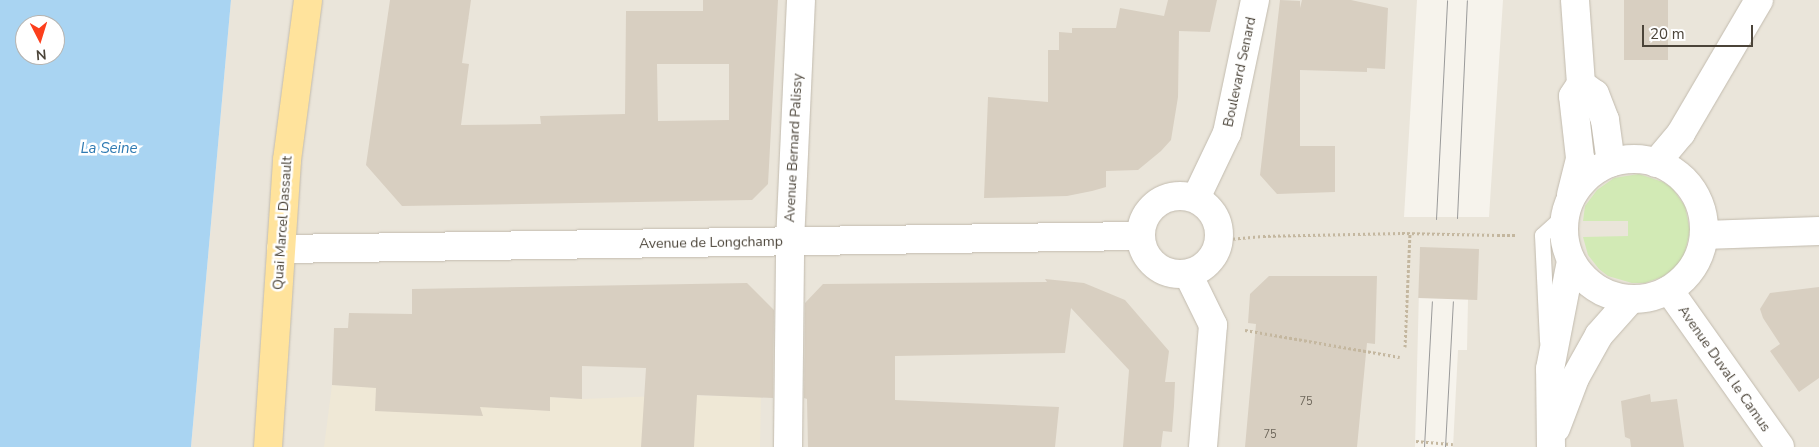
<!DOCTYPE html>
<style>
body{margin:0}
#map{position:relative;width:1819px;height:447px;overflow:hidden;background:#f6f3ec;font-family:"Nunito Sans",sans-serif}
div>[style]{position:absolute}
[style*='--x']{left:calc(var(--x)*1px);top:calc(var(--y)*1px);width:calc(var(--w)*1px);rotate:calc(var(--a)*1deg)}
.residential>*{inset:0;background:#eae5da}
.education>*{inset:0;background:#efe8d6}
.green>*{inset:0;background:#d2eab5}
.water>*{inset:0;background:#a9d4f2}
.building>*{inset:0;background:#d8cfc1;transform-origin:0 0}
.path>*{height:3px;margin-top:-1.5px;transform-origin:0;background:repeating-linear-gradient(90deg,#c4b79f 0 2.5px,transparent 0 5px)}
.roads{filter:drop-shadow(0 0 1px #c2bbae) drop-shadow(0 0 1px #c2bbae)}
.service>*{height:15px;margin:-7.5px;padding:0 7.5px;transform-origin:7.5px;border-radius:7.5px;background:#fff}
.minor>*{height:28px;margin:-14px;padding:0 14px;transform-origin:14px;border-radius:14px;background:#fff}
.minor>.ring{margin:-14px;padding:0;box-sizing:content-box;background:none;border:28px solid #fff;border-radius:50%}
.tertiary>*{height:28px;margin:-14px;padding:0 14px;transform-origin:14px;border-radius:14px;background:#fff}
.tertiary>.ring{margin:-14px;padding:0;box-sizing:content-box;background:none;border:28px solid #fff;border-radius:50%}
.primary>*{height:28px;margin:-14px;padding:0 14px;transform-origin:14px;border-radius:14px;background:#ffe39c}
.tram>*{height:1px;margin:-0.5px;padding:0 0.5px;transform-origin:0.5px;border-radius:0.5px;background:#9a9a9a}
.path-bridge>*{height:3px;margin-top:-1.5px;transform-origin:0;background:repeating-linear-gradient(90deg,#c4b79f 0 2.5px,transparent 0 5px)}
span{translate:-50% -50%;white-space:nowrap;text-align:center;line-height:1.15;-webkit-text-stroke:5px #fff;paint-order:stroke}
.number-label{font-size:11px;color:#6e675b}
.number-label span{-webkit-text-stroke-width:0}
.street-label{font-size:14px;color:#4b4439}
.water-label{font-size:15px;color:#2e7ab2;font-style:italic}
.north{position:absolute;left:15px;top:15px;width:50px;height:50px;box-sizing:border-box;background:#fff;border:1px solid #b7b4b0;border-radius:50%;rotate:175deg;font-size:14px;font-weight:700;line-height:20px;text-align:center;color:#4b4439}
.north::after{content:'';display:block;margin:auto;width:18px;height:22px;background:#fc3f1d;clip-path:polygon(50% 0,100% 100%,50% 72%,0 100%)}
.scale{position:absolute;left:1642px;top:25px;width:111px;height:22px;box-sizing:border-box;border:2px solid #4b4439;border-top:0;padding-left:6px;font-size:15px;line-height:18px;white-space:nowrap;color:#4b4439;-webkit-text-stroke:4px #fff;paint-order:stroke}
</style>
<div id="map">
<div class="residential">
<div style="clip-path:polygon(231px 0,1417px 0,1404px 217px,1489px 217px,1503px 0,1819px 0,1819px 447px,1453px 447px,1458px 350px,1467px 350px,1469px 249px,1420px 251px,1415px 447px,191px 447px)"></div>
</div>
<div class="education">
<div style="clip-path:polygon(332px 385px,582px 399px,686px 395px,761px 397px,760px 447px,324px 447px)"></div>
</div>
<div class="green">
<div style="clip-path:polygon(1639px 174px,1663px 182px,1672px 188px,1685px 206px,1690px 231px,1684px 256px,1675px 268px,1662px 277px,1645px 283px,1632px 283px,1608px 276px,1599px 269px,1588px 255px,1583px 237px,1628px 236px,1628px 221px,1583px 221px,1585px 206px,1597px 190px,1614px 178px)"></div>
</div>
<div class="water">
<div style="clip-path:polygon(evenodd,0 0,231px 0,191px 447px,0 447px,0 0,25px 25px,55px 25px,55px 55px,25px 55px,25px 25px)"></div>
</div>
<div class="building">
<div style="clip-path:polygon(evenodd,390px 0,471px 0,462px 63px,469px 64px,461px 125px,541px 124px,540px 116px,625px 114px,626px 11px,703px 11px,703px 0,778px 0,768px 184px,752px 200px,402px 206px,366px 165px,390px 0,657px 64px,729px 64px,729px 120px,658px 121px,657px 64px)"></div>
<div style="clip-path:polygon(1168px 0,1217px 0,1210px 32px,1179px 31px,1178px 97px,1171px 140px,1161px 151px,1138px 170px,1106px 171px,1106px 187px,1092px 191px,1067px 196px,984px 198px,988px 97px,1048px 102px,1048px 50px,1059px 50px,1059px 32px,1072px 33px,1072px 28px,1116px 28px,1120px 8px,1164px 16px)"></div>
<div style="clip-path:polygon(1280px 0,1300px 1px,1300px 8px,1302px 0,1351px 0,1388px 8px,1385px 69px,1367px 68px,1367px 72px,1300px 70px,1300px 146px,1335px 146px,1335px 192px,1277px 194px,1260px 175px)"></div>
<div style="left:1624px;top:0;width:44px;height:60px"></div>
<div style="left:1479px;top:249px;width:51px;height:59px;rotate:92deg"></div>
<div style="clip-path:polygon(1269px 276px,1377px 276px,1375px 344px,1367px 343px,1357px 447px,1245px 447px,1256px 324px,1248px 323px,1250px 294px)"></div>
<div style="clip-path:polygon(1045px 279px,1084px 283px,1125px 300px,1169px 351px,1165px 382px,1175px 382px,1174px 406px,1172px 432px,1163px 431px,1161px 447px,1123px 447px,1129px 370px,1071px 308px,1065px 353px,895px 356px,895px 400px,1059px 407px,1055px 447px,808px 447px,807px 399px,804px 398px,805px 303px,823px 284px,1047px 282px)"></div>
<div style="clip-path:polygon(747px 283px,774px 310px,773px 398px,697px 395px,694px 447px,641px 447px,646px 368px,582px 366px,582px 399px,550px 397px,550px 411px,480px 407px,483px 416px,375px 411px,376px 388px,332px 385px,334px 328px,348px 328px,349px 313px,412px 314px,412px 289px)"></div>
<div style="clip-path:polygon(1819px 287px,1819px 378px,1799px 392px,1770px 351px,1780px 344px,1763px 318px,1760px 309px,1770px 293px)"></div>
<div style="clip-path:polygon(1650px 394px,1651px 402px,1677px 399px,1684px 447px,1631px 447px,1630px 439px,1625px 437px,1621px 401px)"></div>
</div>
<div class="path">
<div style="--x:1497;--y:235;--w:19;--a:0"></div>
<div style="--x:1218;--y:240;--w:45;--a:-5.1"></div>
<div style="--x:1263;--y:236;--w:139;--a:-1.2"></div>
<div style="--x:1245;--y:330;--w:157;--a:9.9"></div>
<div style="--x:1405;--y:347;--w:114;--a:-87.5"></div>
<div style="--x:1416;--y:441;--w:37;--a:5"></div>
</div>
<div class="roads">
<div class="service">
<div style="--x:1547;--y:341;--w:106;--a:-92.7"></div>
<div style="--x:1542;--y:235;--w:31;--a:-42"></div>
</div>
<div class="minor">
<div style="--x:1581;--y:84;--w:17;--a:36"></div>
<div style="--x:1595;--y:94;--w:28;--a:69"></div>
<div style="--x:1605;--y:120;--w:43;--a:82.1"></div>
<div class="ring" style="left:1564px;top:159px;width:112px;height:112px"></div>
<div style="--x:1656;--y:163;--w:39;--a:-50"></div>
<div style="--x:1681;--y:133;--w:154;--a:-59.6"></div>
<div style="--x:1571;--y:195;--w:38;--a:-76"></div>
<div style="--x:1580;--y:158;--w:62;--a:-96.4"></div>
<div style="--x:1573;--y:96;--w:14;--a:-56"></div>
<div style="--x:1581;--y:84;--w:84;--a:-94.1"></div>
<div style="--x:1196;--y:198;--w:72;--a:-64.5"></div>
<div style="--x:1227;--y:133;--w:136;--a:-78.1"></div>
<div style="--x:1704;--y:235;--w:115;--a:-2"></div>
<div style="--x:1669;--y:290;--w:192;--a:54.7"></div>
<div style="--x:1556;--y:428;--w:53;--a:-69.2"></div>
<div style="--x:1575;--y:378;--w:49;--a:-60.8"></div>
<div style="--x:1599;--y:335;--w:48;--a:-48.4"></div>
<div style="--x:788;--y:447;--w:205;--a:-89.4"></div>
<div style="--x:790;--y:242;--w:242;--a:-87.4"></div>
<div style="--x:1551;--y:447;--w:78;--a:-90.7"></div>
<div style="--x:1550;--y:369;--w:110;--a:-79"></div>
</div>
<div class="tertiary">
<div class="ring" style="left:1141px;top:196px;width:50px;height:50px"></div>
<div style="--x:281;--y:249;--w:859;--a:-0.87"></div>
<div style="--x:1188;--y:274;--w:57;--a:63.9"></div>
<div style="--x:1213;--y:325;--w:122;--a:94.7"></div>
</div>
<div class="primary">
<div style="--x:268;--y:447;--w:288;--a:-86.2"></div>
<div style="--x:287;--y:160;--w:161;--a:-82.5"></div>
</div>
</div>
<div class="tram">
<div style="--x:1457;--y:218;--w:218;--a:-87.4"></div>
<div style="--x:1436;--y:219;--w:219;--a:-87.1"></div>
<div style="--x:1424;--y:447;--w:146;--a:-86.9"></div>
<div style="--x:1445;--y:447;--w:146;--a:-86.9"></div>
</div>
<div class="path-bridge">
<div style="--x:1402;--y:233;--w:95;--a:1.2"></div>
</div>
<div class="number-label">
<span style="left:1306px;top:402px">75</span>
<span style="left:1270px;top:435px">75</span>
</div>
<div class="street-label">
<span style="left:1240px;top:72px;rotate:-78deg">Boulevard Senard</span>
<span style="left:794px;top:148px;rotate:-87deg">Avenue Bernard Palissy</span>
<span style="left:283px;top:223px;rotate:-86deg">Quai Marcel Dassault</span>
<span style="left:711px;top:243px;rotate:-1deg">Avenue de Longchamp</span>
<span style="left:1724px;top:369px;rotate:55deg">Avenue Duval le Camus</span>
</div>
<div class="water-label">
<span style="left:109px;top:149px">La Seine</span>
</div>
<div class="north">N</div>
<div class="scale">20 m</div>
</div>
